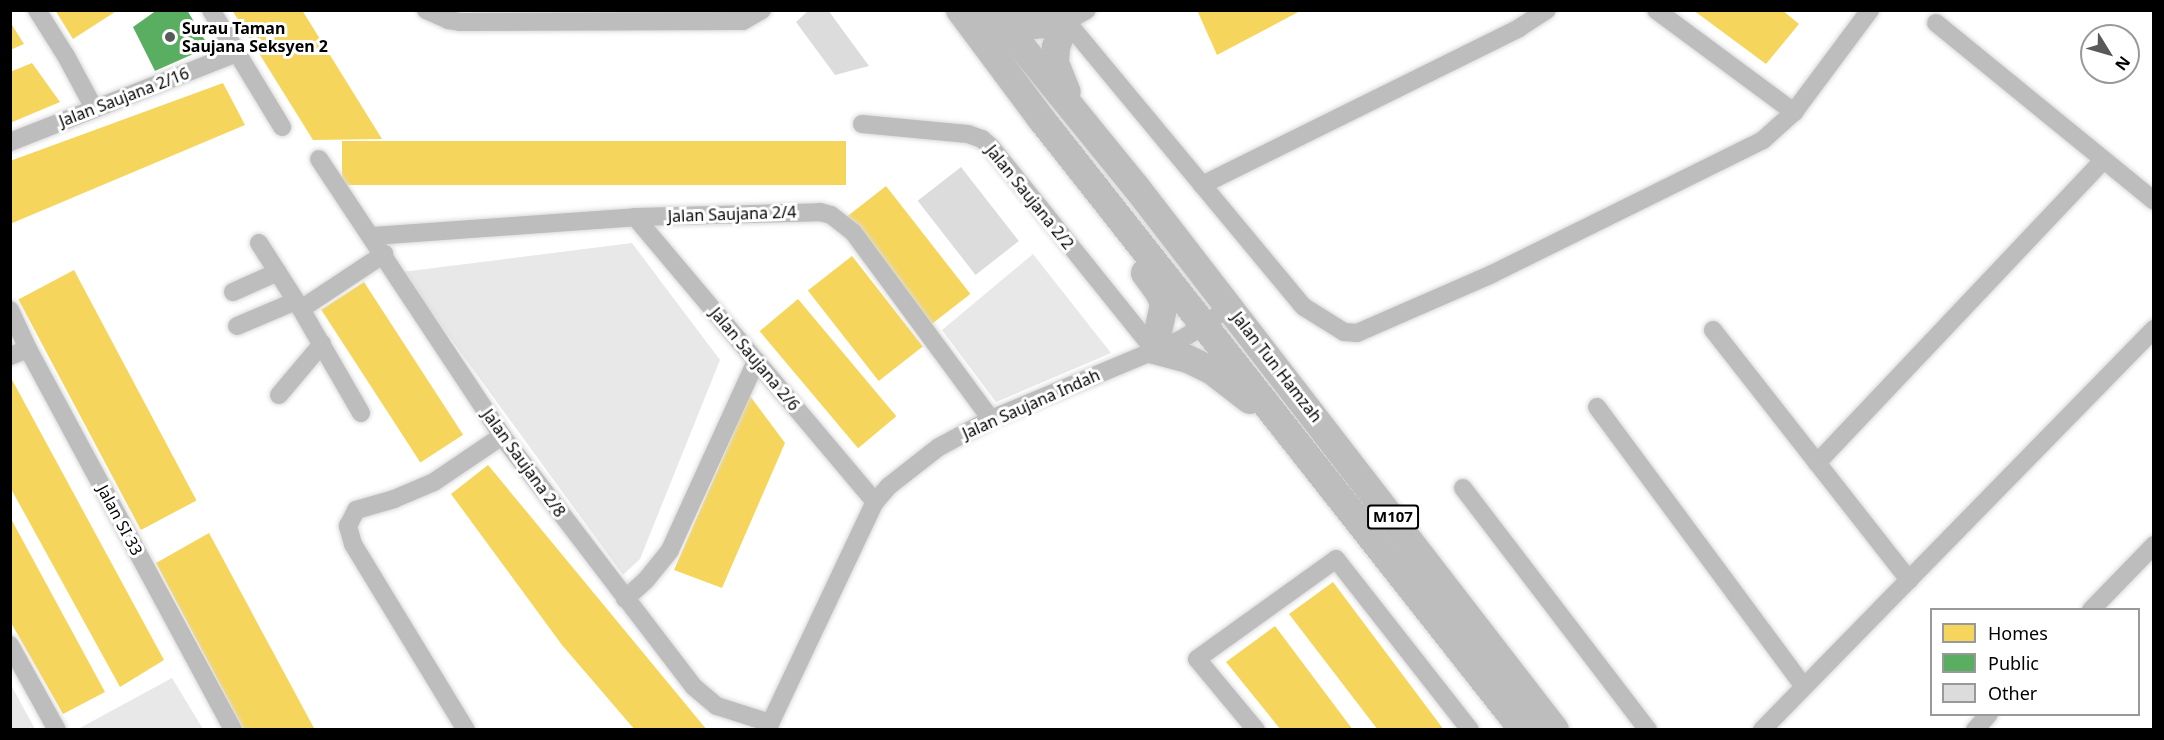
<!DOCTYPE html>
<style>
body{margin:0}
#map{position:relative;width:2164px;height:740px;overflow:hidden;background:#fff;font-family:"Noto Sans",sans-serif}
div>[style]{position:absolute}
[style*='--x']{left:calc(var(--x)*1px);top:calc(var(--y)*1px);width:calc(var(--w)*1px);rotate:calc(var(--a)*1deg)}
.green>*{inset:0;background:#e8e8e8}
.homes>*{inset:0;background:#f6d55c;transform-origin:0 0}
.public>*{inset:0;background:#5aae61}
.building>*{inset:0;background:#dcdcdc;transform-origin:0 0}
.roads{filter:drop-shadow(0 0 2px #dbdbdb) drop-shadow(0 0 2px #dbdbdb)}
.street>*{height:18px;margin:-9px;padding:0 9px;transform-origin:9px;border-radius:9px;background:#bdbdbd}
.primary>*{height:28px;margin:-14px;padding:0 14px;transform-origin:14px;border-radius:14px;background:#bdbdbd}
.dots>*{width:16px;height:16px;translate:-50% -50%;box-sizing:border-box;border:3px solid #fff;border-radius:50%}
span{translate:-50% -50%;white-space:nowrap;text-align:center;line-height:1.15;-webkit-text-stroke:6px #fff;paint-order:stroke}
.shield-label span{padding:2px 4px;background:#fff;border:2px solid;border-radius:4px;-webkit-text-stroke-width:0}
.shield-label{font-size:15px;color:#000;font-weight:700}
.poi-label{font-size:16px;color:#000;font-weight:700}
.left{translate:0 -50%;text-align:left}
.street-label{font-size:16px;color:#000}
.frame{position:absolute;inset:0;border:12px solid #000;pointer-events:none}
.legend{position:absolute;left:1930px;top:608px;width:210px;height:108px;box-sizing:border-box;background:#fff;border:2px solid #999;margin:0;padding:8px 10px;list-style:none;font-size:18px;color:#000}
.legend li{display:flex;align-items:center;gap:12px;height:30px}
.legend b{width:30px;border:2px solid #999}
.north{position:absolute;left:2080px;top:24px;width:60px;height:60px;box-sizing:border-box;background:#fff;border:2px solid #999;border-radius:50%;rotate:127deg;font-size:16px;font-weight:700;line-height:24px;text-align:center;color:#000}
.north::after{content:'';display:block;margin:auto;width:21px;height:27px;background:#595959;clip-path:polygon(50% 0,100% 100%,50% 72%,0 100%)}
</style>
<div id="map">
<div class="green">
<div style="clip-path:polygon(632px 243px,720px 360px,640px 559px,623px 575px,402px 272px)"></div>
<div style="clip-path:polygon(1033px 254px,1111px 353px,996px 402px,942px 330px)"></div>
<div style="clip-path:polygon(172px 678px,203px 729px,78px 729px)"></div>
<div style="clip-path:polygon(11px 685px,35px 729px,11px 729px)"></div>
</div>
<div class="homes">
<div style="clip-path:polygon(55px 10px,118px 10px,73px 39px)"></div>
<div style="clip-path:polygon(232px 10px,302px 10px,382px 139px,313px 140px)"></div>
<div style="clip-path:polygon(1197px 10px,1302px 10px,1217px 55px)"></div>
<div style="clip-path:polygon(1693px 10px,1782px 10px,1799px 24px,1766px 64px)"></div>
<div style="clip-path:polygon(10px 22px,24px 44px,10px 50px)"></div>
<div style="clip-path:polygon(32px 63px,60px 102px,10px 123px,10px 72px)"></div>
<div style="clip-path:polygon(223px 83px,245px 125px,10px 224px,10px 161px)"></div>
<div style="left:846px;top:141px;width:44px;height:504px;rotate:90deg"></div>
<div style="left:886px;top:186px;width:137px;height:51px;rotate:52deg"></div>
<div style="left:852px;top:256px;width:115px;height:56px;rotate:52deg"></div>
<div style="left:74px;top:270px;width:261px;height:63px;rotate:62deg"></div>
<div style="left:364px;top:282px;width:182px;height:51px;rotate:57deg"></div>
<div style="left:798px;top:299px;width:153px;height:50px;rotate:50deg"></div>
<div style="clip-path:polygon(10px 376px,164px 660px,120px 687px,10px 487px)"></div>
<div style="clip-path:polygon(750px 396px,785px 443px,722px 588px,674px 570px)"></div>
<div style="clip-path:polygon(488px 465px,707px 730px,635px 730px,562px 645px,451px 494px)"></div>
<div style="clip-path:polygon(10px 517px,105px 692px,63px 714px,10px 621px)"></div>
<div style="clip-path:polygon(209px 533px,315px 730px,244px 730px,156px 563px)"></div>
<div style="clip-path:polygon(1333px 582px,1444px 730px,1378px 730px,1289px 614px)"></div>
<div style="clip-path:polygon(1275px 626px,1353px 730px,1281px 730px,1226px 662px)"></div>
</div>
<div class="public">
<div style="clip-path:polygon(157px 10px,187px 10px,209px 47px,155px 71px,133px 27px)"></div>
</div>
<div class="building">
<div style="clip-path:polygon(809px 10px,828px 10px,869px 66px,835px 75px,796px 22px)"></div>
<div style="left:961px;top:167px;width:94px;height:55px;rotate:52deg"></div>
</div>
<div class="roads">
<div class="street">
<div style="--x:37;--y:10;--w:54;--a:57.8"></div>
<div style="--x:66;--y:56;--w:59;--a:61.7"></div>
<div style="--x:211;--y:10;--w:137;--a:58.7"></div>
<div style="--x:426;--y:10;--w:24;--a:24"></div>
<div style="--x:448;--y:20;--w:12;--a:9"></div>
<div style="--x:460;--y:22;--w:283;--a:-0.2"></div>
<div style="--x:743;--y:21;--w:22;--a:-30"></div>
<div style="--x:1656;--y:10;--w:172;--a:36.5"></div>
<div style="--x:1062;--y:16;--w:378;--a:50.3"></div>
<div style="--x:1304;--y:307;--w:47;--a:32"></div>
<div style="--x:1344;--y:332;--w:13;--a:4"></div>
<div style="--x:1357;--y:333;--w:147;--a:-23.6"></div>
<div style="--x:1492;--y:274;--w:302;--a:-26.3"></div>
<div style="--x:1763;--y:140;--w:42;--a:-42.1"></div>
<div style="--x:1794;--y:112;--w:127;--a:-53.3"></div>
<div style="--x:1066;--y:22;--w:24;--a:-30"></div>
<div style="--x:1936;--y:23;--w:281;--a:39.2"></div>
<div style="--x:862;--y:124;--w:106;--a:5.4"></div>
<div style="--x:968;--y:134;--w:15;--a:20"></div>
<div style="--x:982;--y:139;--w:12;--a:42"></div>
<div style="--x:991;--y:147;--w:260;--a:51.2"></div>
<div style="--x:10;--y:142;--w:244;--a:-21.4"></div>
<div style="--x:319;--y:159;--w:332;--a:56.5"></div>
<div style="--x:502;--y:436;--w:316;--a:52.6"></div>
<div style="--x:694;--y:687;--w:30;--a:40"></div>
<div style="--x:717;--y:706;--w:56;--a:17.8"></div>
<div style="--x:1202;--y:185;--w:354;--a:-26.3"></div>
<div style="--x:1519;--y:28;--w:33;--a:-33"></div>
<div style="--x:635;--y:217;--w:373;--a:49.9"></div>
<div style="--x:373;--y:236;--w:263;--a:-4.1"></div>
<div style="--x:635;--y:217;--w:185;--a:-1.5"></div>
<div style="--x:820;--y:212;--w:11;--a:15"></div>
<div style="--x:831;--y:215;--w:28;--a:38"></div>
<div style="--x:853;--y:232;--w:232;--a:53.6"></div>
<div style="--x:259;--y:243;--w:78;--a:57.5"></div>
<div style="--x:233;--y:292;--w:49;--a:-24"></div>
<div style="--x:10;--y:310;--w:43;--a:65.2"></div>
<div style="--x:28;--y:349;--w:433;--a:61.7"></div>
<div style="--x:237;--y:326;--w:64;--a:-23"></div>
<div style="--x:1713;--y:330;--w:318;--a:51.9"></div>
<div style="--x:10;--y:356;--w:19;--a:-21"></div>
<div style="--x:279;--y:395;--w:67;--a:-49.9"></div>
<div style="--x:1597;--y:407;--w:348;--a:53.5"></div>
<div style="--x:361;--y:413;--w:120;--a:-120"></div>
<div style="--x:301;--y:309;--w:100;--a:-33.5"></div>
<div style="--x:1817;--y:463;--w:417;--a:-46.6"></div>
<div style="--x:1463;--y:488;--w:305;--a:52.6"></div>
<div style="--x:625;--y:599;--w:28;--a:-42"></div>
<div style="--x:646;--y:580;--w:38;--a:-51"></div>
<div style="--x:670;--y:550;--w:208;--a:-65.5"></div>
<div style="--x:2091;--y:610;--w:91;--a:-45.9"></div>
<div style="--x:10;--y:645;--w:97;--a:61.1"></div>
<div style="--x:466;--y:730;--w:218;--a:-121.3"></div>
<div style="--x:353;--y:544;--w:19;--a:-106"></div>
<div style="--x:348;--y:526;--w:18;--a:-63"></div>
<div style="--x:356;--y:510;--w:40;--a:-16"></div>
<div style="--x:394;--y:499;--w:43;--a:-23"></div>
<div style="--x:434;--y:482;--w:82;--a:-34.1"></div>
<div style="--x:767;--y:730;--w:252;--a:-64.7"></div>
<div style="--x:875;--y:502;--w:21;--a:-49"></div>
<div style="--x:889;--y:486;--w:63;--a:-38"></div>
<div style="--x:939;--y:447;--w:59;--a:-28.3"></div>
<div style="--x:991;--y:419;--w:205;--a:-22.7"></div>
<div style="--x:1180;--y:340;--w:29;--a:-31"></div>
<div style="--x:1205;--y:325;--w:31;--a:-38"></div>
<div style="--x:1256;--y:730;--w:92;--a:-129.7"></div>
<div style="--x:1197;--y:659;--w:171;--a:-35.7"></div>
<div style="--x:1336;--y:559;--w:217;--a:51.9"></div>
<div style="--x:1762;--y:730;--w:561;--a:-45.65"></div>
<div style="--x:1975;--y:730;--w:21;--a:-49"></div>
</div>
<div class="primary">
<div style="--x:960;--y:10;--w:137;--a:53.3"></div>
<div style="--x:1042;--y:120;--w:777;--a:51.74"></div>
<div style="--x:992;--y:10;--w:228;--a:50.9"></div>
<div style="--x:1136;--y:187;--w:686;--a:52.34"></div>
<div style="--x:1005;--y:10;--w:18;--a:45"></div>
<div style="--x:1018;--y:23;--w:15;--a:8"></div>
<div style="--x:1033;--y:25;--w:33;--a:-5"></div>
<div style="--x:1066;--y:22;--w:27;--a:112"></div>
<div style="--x:1056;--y:47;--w:16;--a:94"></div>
<div style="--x:1055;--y:63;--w:31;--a:68"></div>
<div style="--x:1145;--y:273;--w:24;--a:54"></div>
<div style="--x:1159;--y:292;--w:13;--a:67"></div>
<div style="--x:1164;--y:304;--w:47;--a:102.3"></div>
<div style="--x:1154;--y:350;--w:35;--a:15"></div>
<div style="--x:1188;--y:359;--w:25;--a:26"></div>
<div style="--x:1211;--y:370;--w:49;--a:37.6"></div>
</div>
</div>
<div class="dots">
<div style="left:170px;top:37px;background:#595959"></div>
</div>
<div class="shield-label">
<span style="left:1393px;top:517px">M107</span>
</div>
<div class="poi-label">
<span class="left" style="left:182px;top:37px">Surau Taman<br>Saujana Seksyen 2</span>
</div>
<div class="street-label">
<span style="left:124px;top:97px;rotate:-21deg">Jalan Saujana 2/16</span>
<span style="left:1030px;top:197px;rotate:51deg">Jalan Saujana 2/2</span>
<span style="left:732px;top:214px;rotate:-2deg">Jalan Saujana 2/4</span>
<span style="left:755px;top:359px;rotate:50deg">Jalan Saujana 2/6</span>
<span style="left:1277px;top:367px;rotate:52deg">Jalan Tun Hamzah</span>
<span style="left:1031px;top:404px;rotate:-24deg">Jalan Saujana Indah</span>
<span style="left:524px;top:463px;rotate:54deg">Jalan Saujana 2/8</span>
<span style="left:120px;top:520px;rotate:62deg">Jalan SI 33</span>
</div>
<div class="frame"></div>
<ul class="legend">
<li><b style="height:16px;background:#f6d55c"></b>Homes</li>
<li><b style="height:16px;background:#5aae61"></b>Public</li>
<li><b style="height:16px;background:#dcdcdc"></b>Other</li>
</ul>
<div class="north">N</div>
</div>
